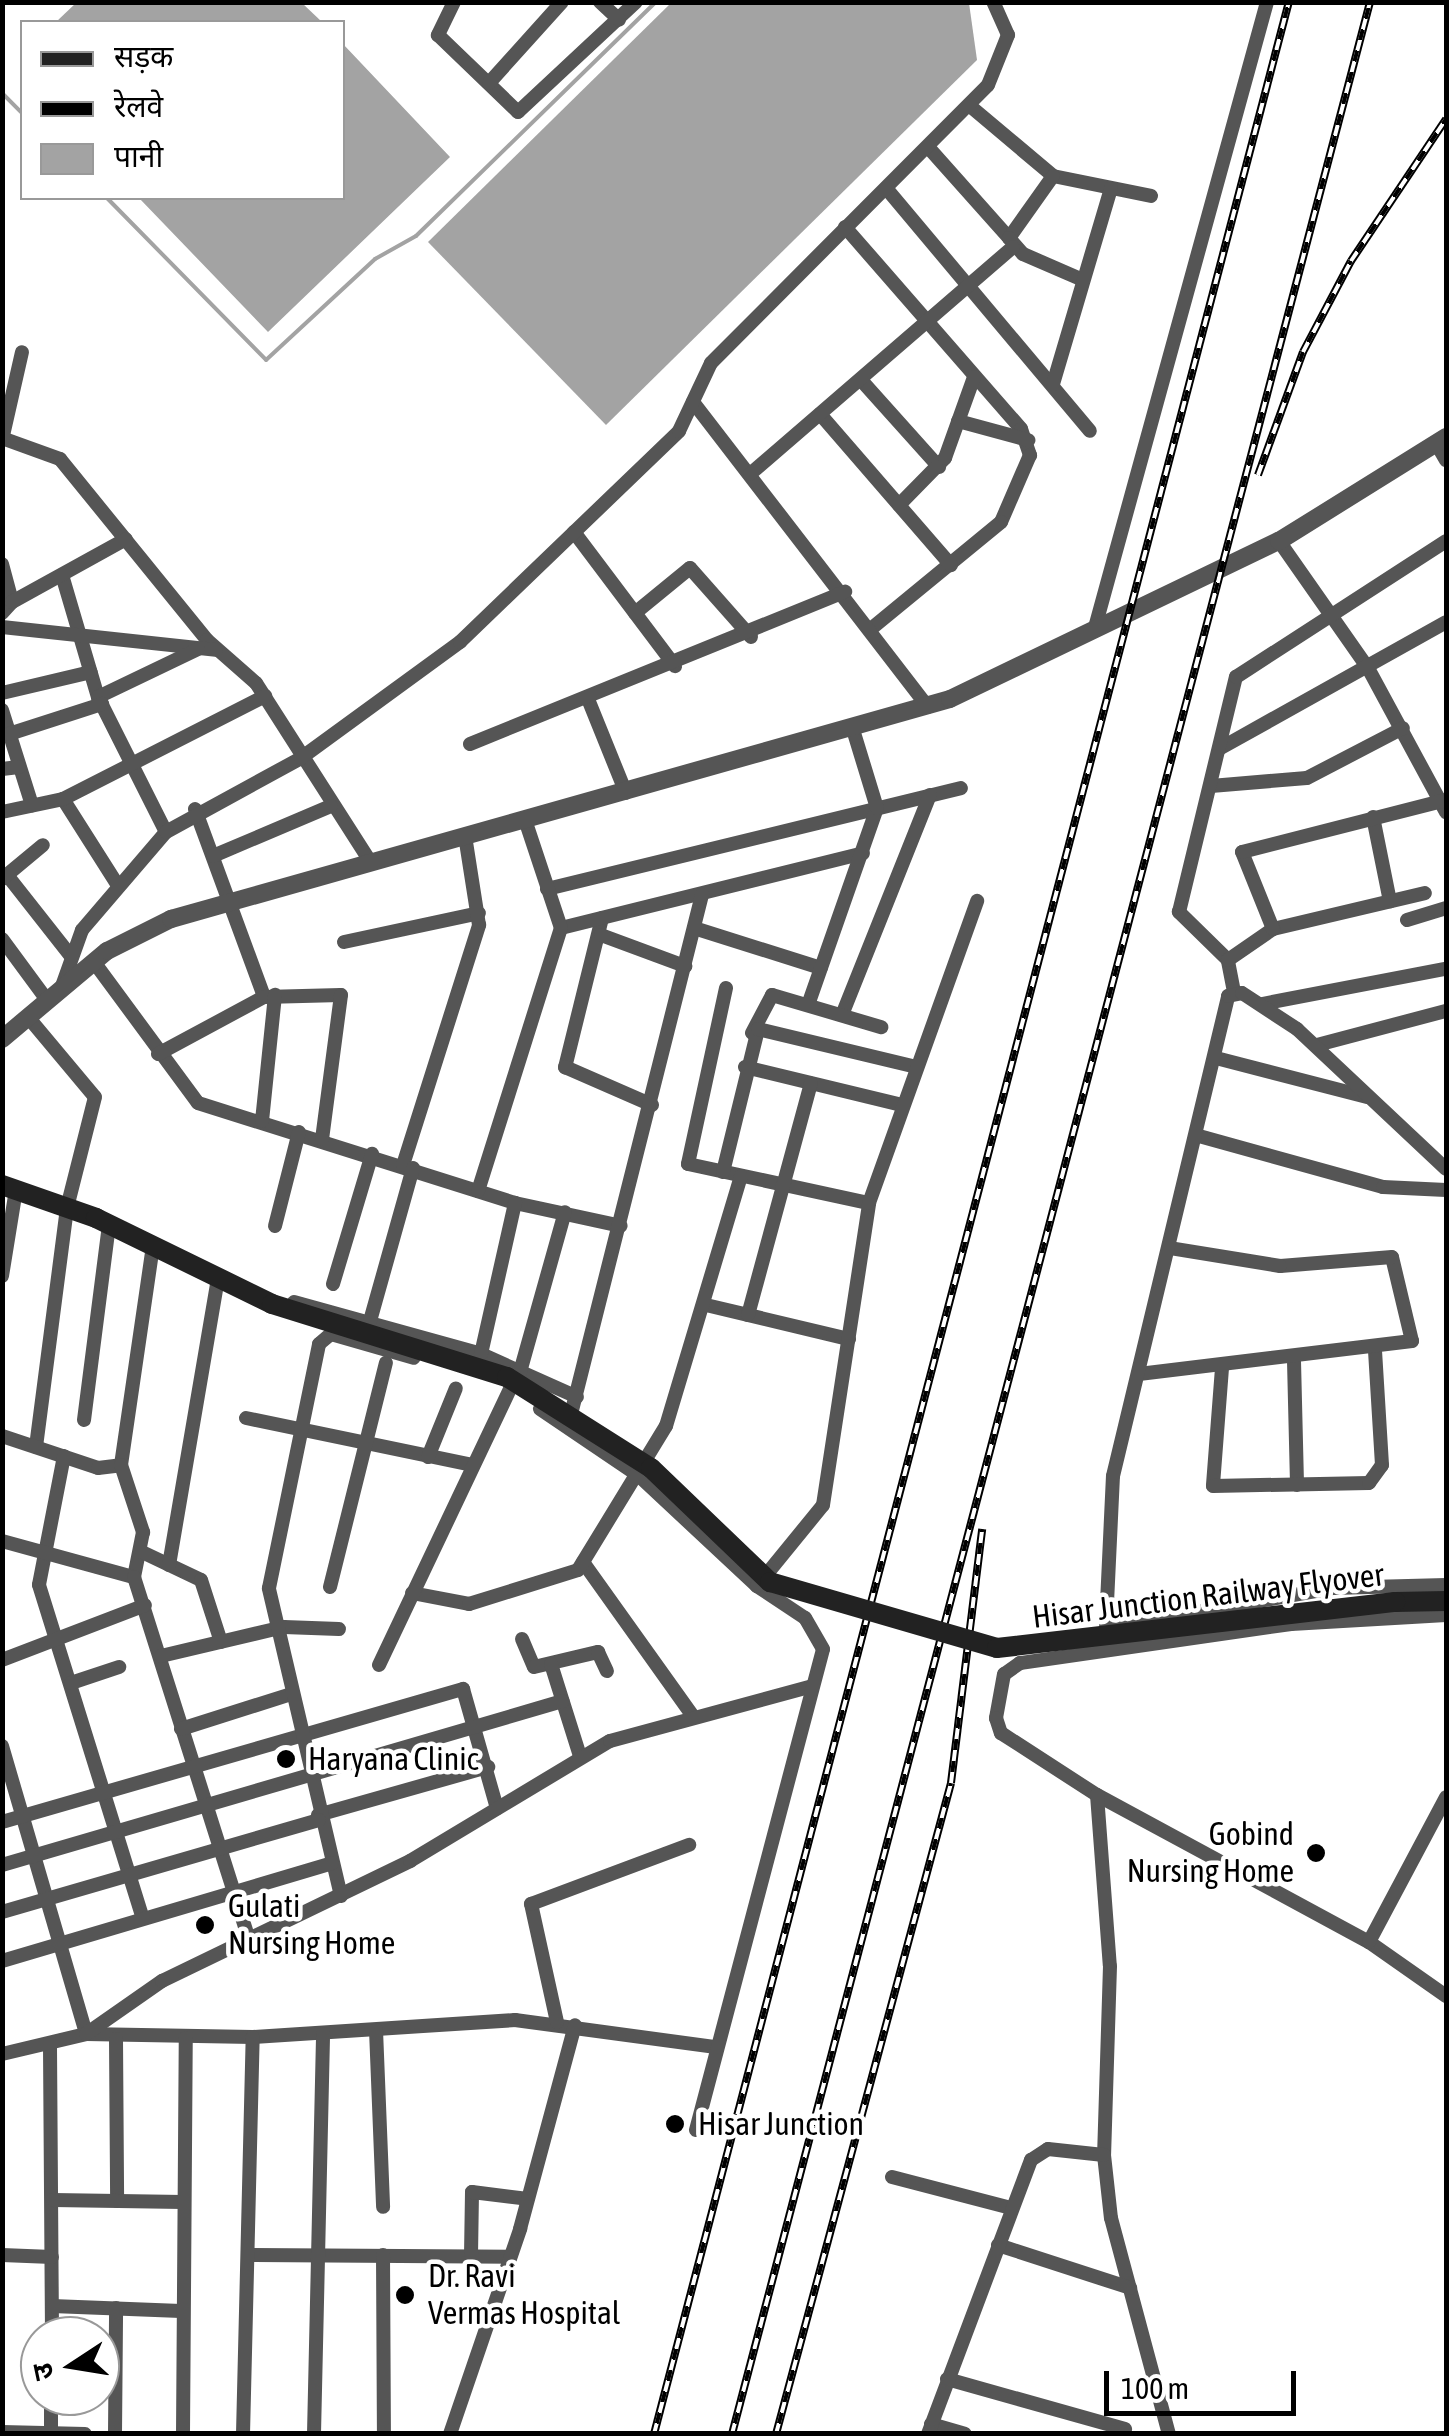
<!DOCTYPE html>
<meta charset="utf-8">
<style>
body{margin:0}
#map{position:relative;width:1449px;height:2436px;overflow:hidden;background:#fff;font-family:"Asap Condensed","Noto Sans Devanagari",sans-serif}
div>[style]{position:absolute}
[style*='--x']{left:calc(var(--x)*1px);top:calc(var(--y)*1px);width:calc(var(--w)*1px);rotate:calc(var(--a)*1deg)}
.water>*{inset:0;background:#a3a3a3}
.stream>*{height:4px;margin:-2px;padding:0 2px;transform-origin:2px;border-radius:2px;background:#a3a3a3}
.minor>*{height:14px;margin:-7px;padding:0 7px;transform-origin:7px;border-radius:7px;background:#555}
.tertiary>*{height:18px;margin:-9px;padding:0 9px;transform-origin:9px;border-radius:9px;background:#555}
.secondary>*{height:20px;margin:-10px;padding:0 10px;transform-origin:10px;border-radius:10px;background:#222}
.rail>*{height:8px;margin-top:-4px;transform-origin:0;background:repeating-linear-gradient(90deg,#fff 0 11px,#000 0 22px);box-sizing:border-box;border-block:2px solid #000}
.secondary-bridge>*{height:20px;margin:-10px;padding:0 10px;transform-origin:10px;border-radius:10px;background:#222}
.dots>*{width:28px;height:28px;translate:-50% -50%;box-sizing:border-box;border:5px solid #fff;border-radius:50%}
span{translate:-50% -50%;white-space:nowrap;text-align:center;line-height:1.15;-webkit-text-stroke:9px #fff;paint-order:stroke}
.street-label{font-size:32px;color:#000}
.poi-label{font-size:32px;color:#000}
.left{translate:0 -50%;text-align:left}
.right{translate:-100% -50%;text-align:right}
.frame{position:absolute;inset:0;border:5px solid #000;pointer-events:none}
.legend{position:absolute;left:20px;top:20px;width:325px;height:180px;box-sizing:border-box;background:#fff;border:2px solid #999;margin:0;padding:12px 18px;list-style:none;font-size:30px;color:#000}
.legend li{display:flex;align-items:center;gap:20px;height:50px}
.legend b{width:50px;border:2px solid #999}
.north{position:absolute;left:20px;top:2316px;width:100px;height:100px;box-sizing:border-box;background:#fff;border:2px solid #999;border-radius:50%;rotate:258deg;font-size:28px;font-weight:700;line-height:40px;text-align:center;color:#000}
.north::after{content:'';display:block;margin:auto;width:35px;height:45px;background:#000;clip-path:polygon(50% 0,100% 100%,50% 72%,0 100%)}
.scale{position:absolute;left:1104px;top:2371px;width:192px;height:45px;box-sizing:border-box;border:5px solid #000;border-top:0;padding-left:12px;font-size:30px;line-height:35px;white-space:nowrap;color:#000;-webkit-text-stroke:8px #fff;paint-order:stroke}
</style>
<div id="map">
<div class="water">
<div style="clip-path:polygon(77px 2px,302px 3px,322px 22px,56px 22px)"></div>
<div style="clip-path:polygon(672px 2px,969px 3px,977px 60px,606px 425px,428px 242px)"></div>
<div style="clip-path:polygon(343px 44px,450px 157px,268px 332px,139px 198px,342px 198px)"></div>
</div>
<div class="stream">
<div style="--x:2;--y:93;--w:28;--a:45"></div>
<div style="--x:107;--y:198;--w:227;--a:45.5"></div>
<div style="--x:266;--y:360;--w:149;--a:-42.8"></div>
<div style="--x:375;--y:259;--w:47;--a:-29.3"></div>
<div style="--x:416;--y:236;--w:335;--a:-44.3"></div>
</div>
<div class="minor">
<div style="--x:454;--y:2;--w:37;--a:116"></div>
<div style="--x:438;--y:35;--w:111;--a:43.9"></div>
<div style="--x:518;--y:112;--w:161;--a:-43"></div>
<div style="--x:600;--y:2;--w:26;--a:43"></div>
<div style="--x:489;--y:83;--w:109;--a:-48"></div>
<div style="--x:970;--y:106;--w:109;--a:40.1"></div>
<div style="--x:1053;--y:176;--w:100;--a:11.5"></div>
<div style="--x:928;--y:147;--w:122;--a:48.3"></div>
<div style="--x:1053;--y:176;--w:76;--a:125.4"></div>
<div style="--x:1009;--y:238;--w:21;--a:49"></div>
<div style="--x:1023;--y:254;--w:65;--a:23.4"></div>
<div style="--x:886;--y:188;--w:317;--a:50"></div>
<div style="--x:845;--y:227;--w:268;--a:48.9"></div>
<div style="--x:1021;--y:429;--w:28;--a:71"></div>
<div style="--x:1030;--y:455;--w:73;--a:113.4"></div>
<div style="--x:1001;--y:522;--w:166;--a:140.6"></div>
<div style="--x:861;--y:380;--w:117;--a:48.1"></div>
<div style="--x:1053;--y:384;--w:204;--a:-73.5"></div>
<div style="--x:693;--y:402;--w:385;--a:52.4"></div>
<div style="--x:820;--y:414;--w:200;--a:49.1"></div>
<div style="--x:958;--y:421;--w:73;--a:15.2"></div>
<div style="--x:2;--y:438;--w:62;--a:19.9"></div>
<div style="--x:60;--y:459;--w:233;--a:50.9"></div>
<div style="--x:207;--y:640;--w:65;--a:41.3"></div>
<div style="--x:256;--y:683;--w:214;--a:57.4"></div>
<div style="--x:2;--y:440;--w:90;--a:-77.2"></div>
<div style="--x:1436;--y:443;--w:20;--a:60"></div>
<div style="--x:750;--y:474;--w:347;--a:-40.8"></div>
<div style="--x:899;--y:505;--w:66;--a:-45.6"></div>
<div style="--x:945;--y:458;--w:86;--a:-70.3"></div>
<div style="--x:574;--y:532;--w:168;--a:53"></div>
<div style="--x:1279;--y:541;--w:155;--a:55"></div>
<div style="--x:1368;--y:668;--w:164;--a:61.6"></div>
<div style="--x:2;--y:564;--w:39;--a:75"></div>
<div style="--x:12;--y:602;--w:15;--a:132"></div>
<div style="--x:62;--y:575;--w:127;--a:73.6"></div>
<div style="--x:98;--y:697;--w:151;--a:63.3"></div>
<div style="--x:12;--y:602;--w:130;--a:-28.9"></div>
<div style="--x:635;--y:613;--w:71;--a:-39.3"></div>
<div style="--x:690;--y:568;--w:92;--a:48.5"></div>
<div style="--x:2;--y:627;--w:215;--a:6.1"></div>
<div style="--x:1094;--y:631;--w:652;--a:-74.62"></div>
<div style="--x:2;--y:693;--w:91;--a:-13.3"></div>
<div style="--x:98;--y:697;--w:111;--a:-25.6"></div>
<div style="--x:588;--y:699;--w:101;--a:68"></div>
<div style="--x:2;--y:710;--w:100;--a:72.5"></div>
<div style="--x:9;--y:734;--w:98;--a:-17.9"></div>
<div style="--x:470;--y:744;--w:405;--a:-22.1"></div>
<div style="--x:1219;--y:749;--w:260;--a:-29.2"></div>
<div style="--x:2;--y:769;--w:17;--a:-7"></div>
<div style="--x:1211;--y:786;--w:96;--a:-4.8"></div>
<div style="--x:1307;--y:778;--w:108;--a:-27.5"></div>
<div style="--x:63;--y:799;--w:101;--a:57.6"></div>
<div style="--x:195;--y:809;--w:200;--a:69.8"></div>
<div style="--x:2;--y:812;--w:62;--a:-12"></div>
<div style="--x:63;--y:799;--w:227;--a:-27"></div>
<div style="--x:1373;--y:817;--w:86;--a:78.6"></div>
<div style="--x:213;--y:856;--w:128;--a:-23"></div>
<div style="--x:7;--y:875;--w:102;--a:51.8"></div>
<div style="--x:2;--y:879;--w:53;--a:-39.7"></div>
<div style="--x:547;--y:889;--w:426;--a:-13.7"></div>
<div style="--x:602;--y:918;--w:154;--a:103.9"></div>
<div style="--x:565;--y:1067;--w:95;--a:23.6"></div>
<div style="--x:1407;--y:920;--w:41;--a:-17.1"></div>
<div style="--x:561;--y:928;--w:311;--a:-13.9"></div>
<div style="--x:694;--y:928;--w:133;--a:17.5"></div>
<div style="--x:1273;--y:929;--w:156;--a:-13.3"></div>
<div style="--x:601;--y:935;--w:90;--a:20.3"></div>
<div style="--x:2;--y:939;--w:76;--a:53.6"></div>
<div style="--x:344;--y:942;--w:138;--a:-12.1"></div>
<div style="--x:1228;--y:960;--w:69;--a:-135.6"></div>
<div style="--x:1179;--y:912;--w:242;--a:-76.4"></div>
<div style="--x:1236;--y:677;--w:250;--a:-32.9"></div>
<div style="--x:94;--y:962;--w:175;--a:53.6"></div>
<div style="--x:198;--y:1103;--w:332;--a:17.5"></div>
<div style="--x:515;--y:1203;--w:108;--a:12.2"></div>
<div style="--x:62;--y:986;--w:59;--a:-70.3"></div>
<div style="--x:82;--y:930;--w:129;--a:-49.4"></div>
<div style="--x:166;--y:832;--w:154;--a:-28.7"></div>
<div style="--x:301;--y:758;--w:197;--a:-36.1"></div>
<div style="--x:460;--y:642;--w:304;--a:-43.9"></div>
<div style="--x:679;--y:431;--w:75;--a:-64.8"></div>
<div style="--x:711;--y:363;--w:392;--a:-45.1"></div>
<div style="--x:988;--y:85;--w:54;--a:-68.2"></div>
<div style="--x:1008;--y:35;--w:36;--a:-114"></div>
<div style="--x:726;--y:988;--w:180;--a:102.2"></div>
<div style="--x:688;--y:1164;--w:185;--a:12.2"></div>
<div style="--x:1234;--y:992;--w:33;--a:-101"></div>
<div style="--x:1228;--y:960;--w:55;--a:-34.6"></div>
<div style="--x:1273;--y:929;--w:83;--a:-111.9"></div>
<div style="--x:1242;--y:852;--w:211;--a:-14.3"></div>
<div style="--x:1262;--y:1004;--w:185;--a:-10.9"></div>
<div style="--x:808;--y:1005;--w:209;--a:-70.7"></div>
<div style="--x:877;--y:808;--w:86;--a:-107"></div>
<div style="--x:842;--y:1015;--w:237;--a:-68.2"></div>
<div style="--x:28;--y:1017;--w:104;--a:50.1"></div>
<div style="--x:95;--y:1097;--w:114;--a:104.2"></div>
<div style="--x:67;--y:1208;--w:241;--a:97.4"></div>
<div style="--x:752;--y:1033;--w:43;--a:-62.2"></div>
<div style="--x:772;--y:995;--w:114;--a:16.4"></div>
<div style="--x:1317;--y:1045;--w:133;--a:-14.8"></div>
<div style="--x:158;--y:1054;--w:120;--a:-28.3"></div>
<div style="--x:264;--y:997;--w:77;--a:-1.5"></div>
<div style="--x:341;--y:995;--w:145;--a:97.5"></div>
<div style="--x:1216;--y:1058;--w:156;--a:14.5"></div>
<div style="--x:745;--y:1067;--w:162;--a:13.6"></div>
<div style="--x:262;--y:1121;--w:127;--a:-84.1"></div>
<div style="--x:1199;--y:1136;--w:191;--a:15.5"></div>
<div style="--x:1383;--y:1187;--w:63;--a:2.7"></div>
<div style="--x:403;--y:1165;--w:252;--a:-72.4"></div>
<div style="--x:479;--y:925;--w:90;--a:-98.9"></div>
<div style="--x:723;--y:1172;--w:147;--a:-76.2"></div>
<div style="--x:758;--y:1029;--w:163;--a:13.5"></div>
<div style="--x:478;--y:1191;--w:276;--a:-72.5"></div>
<div style="--x:561;--y:928;--w:114;--a:-108.4"></div>
<div style="--x:275;--y:1226;--w:97;--a:-75.7"></div>
<div style="--x:2;--y:1276;--w:87;--a:-80.8"></div>
<div style="--x:333;--y:1284;--w:136;--a:-73.3"></div>
<div style="--x:294;--y:1302;--w:194;--a:15.5"></div>
<div style="--x:481;--y:1354;--w:105;--a:24.1"></div>
<div style="--x:706;--y:1305;--w:147;--a:13.4"></div>
<div style="--x:748;--y:1315;--w:240;--a:-74.8"></div>
<div style="--x:370;--y:1321;--w:159;--a:-74.3"></div>
<div style="--x:481;--y:1354;--w:155;--a:-77.3"></div>
<div style="--x:1294;--y:1361;--w:124;--a:88.6"></div>
<div style="--x:1222;--y:1368;--w:118;--a:94.4"></div>
<div style="--x:1213;--y:1486;--w:156;--a:-1.1"></div>
<div style="--x:1369;--y:1483;--w:22;--a:-54"></div>
<div style="--x:1382;--y:1465;--w:113;--a:-93.5"></div>
<div style="--x:520;--y:1372;--w:166;--a:-74.3"></div>
<div style="--x:1139;--y:1374;--w:275;--a:-6.9"></div>
<div style="--x:1412;--y:1341;--w:86;--a:-103.4"></div>
<div style="--x:1392;--y:1257;--w:112;--a:175.4"></div>
<div style="--x:1280;--y:1266;--w:111;--a:-170.7"></div>
<div style="--x:540;--y:1409;--w:120;--a:34.1"></div>
<div style="--x:639;--y:1476;--w:161;--a:43"></div>
<div style="--x:246;--y:1418;--w:232;--a:11.7"></div>
<div style="--x:84;--y:1420;--w:198;--a:-82.7"></div>
<div style="--x:569;--y:1422;--w:544;--a:-75.84"></div>
<div style="--x:2;--y:1436;--w:101;--a:18.4"></div>
<div style="--x:98;--y:1468;--w:23;--a:-7"></div>
<div style="--x:121;--y:1465;--w:221;--a:-81.7"></div>
<div style="--x:64;--y:1456;--w:131;--a:101"></div>
<div style="--x:39;--y:1585;--w:349;--a:72.7"></div>
<div style="--x:428;--y:1457;--w:74;--a:-67.9"></div>
<div style="--x:121;--y:1465;--w:71;--a:71.8"></div>
<div style="--x:143;--y:1532;--w:46;--a:101.3"></div>
<div style="--x:2;--y:1541;--w:137;--a:15.3"></div>
<div style="--x:134;--y:1577;--w:378;--a:72.4"></div>
<div style="--x:142;--y:1552;--w:65;--a:25.4"></div>
<div style="--x:201;--y:1580;--w:65;--a:72.1"></div>
<div style="--x:583;--y:1562;--w:189;--a:54.5"></div>
<div style="--x:169;--y:1565;--w:291;--a:-80.3"></div>
<div style="--x:330;--y:1587;--w:231;--a:-76"></div>
<div style="--x:412;--y:1593;--w:58;--a:10.9"></div>
<div style="--x:469;--y:1604;--w:114;--a:-17.3"></div>
<div style="--x:578;--y:1570;--w:169;--a:-58.6"></div>
<div style="--x:666;--y:1426;--w:261;--a:-73.3"></div>
<div style="--x:1446;--y:1615;--w:155;--a:176.7"></div>
<div style="--x:1291;--y:1624;--w:274;--a:171.8"></div>
<div style="--x:1020;--y:1663;--w:19;--a:145"></div>
<div style="--x:1004;--y:1674;--w:45;--a:100.3"></div>
<div style="--x:996;--y:1718;--w:16;--a:72"></div>
<div style="--x:1001;--y:1733;--w:114;--a:32.9"></div>
<div style="--x:1097;--y:1795;--w:309;--a:28.4"></div>
<div style="--x:1369;--y:1942;--w:94;--a:35"></div>
<div style="--x:1106;--y:1624;--w:148;--a:-87.3"></div>
<div style="--x:1113;--y:1476;--w:494;--a:-76.5"></div>
<div style="--x:1228;--y:996;--w:14;--a:-12"></div>
<div style="--x:1242;--y:993;--w:66;--a:33.2"></div>
<div style="--x:1297;--y:1029;--w:204;--a:43.2"></div>
<div style="--x:1106;--y:1628;--w:230;--a:-10"></div>
<div style="--x:1332;--y:1588;--w:114;--a:-1.5"></div>
<div style="--x:522;--y:1639;--w:30;--a:67"></div>
<div style="--x:534;--y:1667;--w:66;--a:-13.2"></div>
<div style="--x:598;--y:1652;--w:21;--a:65"></div>
<div style="--x:161;--y:1656;--w:126;--a:-13.3"></div>
<div style="--x:284;--y:1627;--w:55;--a:2.1"></div>
<div style="--x:2;--y:1660;--w:153;--a:-21"></div>
<div style="--x:551;--y:1664;--w:96;--a:72.5"></div>
<div style="--x:379;--y:1665;--w:306;--a:-64.6"></div>
<div style="--x:71;--y:1683;--w:51;--a:-18.4"></div>
<div style="--x:181;--y:1729;--w:112;--a:-17.6"></div>
<div style="--x:2;--y:1746;--w:300;--a:73.7"></div>
<div style="--x:86;--y:2034;--w:167;--a:1"></div>
<div style="--x:253;--y:2037;--w:263;--a:-3.7"></div>
<div style="--x:515;--y:2020;--w:201;--a:7.7"></div>
<div style="--x:1097;--y:1795;--w:171;--a:85.7"></div>
<div style="--x:1110;--y:1966;--w:189;--a:91.8"></div>
<div style="--x:1104;--y:2155;--w:63;--a:83.7"></div>
<div style="--x:1111;--y:2218;--w:224;--a:75"></div>
<div style="--x:318;--y:1815;--w:177;--a:-15.8"></div>
<div style="--x:2;--y:1822;--w:480;--a:-16.1"></div>
<div style="--x:463;--y:1689;--w:124;--a:74.1"></div>
<div style="--x:2;--y:1865;--w:584;--a:-16.3"></div>
<div style="--x:341;--y:1896;--w:316;--a:-103.2"></div>
<div style="--x:269;--y:1588;--w:249;--a:-78.4"></div>
<div style="--x:319;--y:1344;--w:16;--a:-40"></div>
<div style="--x:331;--y:1334;--w:86;--a:16.1"></div>
<div style="--x:2;--y:1912;--w:330;--a:-16.2"></div>
<div style="--x:1369;--y:1942;--w:164;--a:-62"></div>
<div style="--x:2;--y:1961;--w:344;--a:-16.5"></div>
<div style="--x:557;--y:2022;--w:121;--a:-102.4"></div>
<div style="--x:531;--y:1904;--w:169;--a:-20.5"></div>
<div style="--x:376;--y:2030;--w:177;--a:87.7"></div>
<div style="--x:116;--y:2039;--w:162;--a:89.6"></div>
<div style="--x:50;--y:2047;--w:289;--a:89.6"></div>
<div style="--x:2;--y:2054;--w:86;--a:-13.4"></div>
<div style="--x:86;--y:2034;--w:93;--a:-34.9"></div>
<div style="--x:162;--y:1981;--w:276;--a:-25.8"></div>
<div style="--x:410;--y:1861;--w:233;--a:-31"></div>
<div style="--x:610;--y:1741;--w:210;--a:-15.2"></div>
<div style="--x:696;--y:2130;--w:497;--a:-75.2"></div>
<div style="--x:823;--y:1649;--w:36;--a:-120"></div>
<div style="--x:805;--y:1618;--w:58;--a:-146.3"></div>
<div style="--x:757;--y:1586;--w:104;--a:-50.8"></div>
<div style="--x:823;--y:1505;--w:305;--a:-81.3"></div>
<div style="--x:869;--y:1203;--w:321;--a:-70.3"></div>
<div style="--x:892;--y:2177;--w:123;--a:14.6"></div>
<div style="--x:53;--y:2200;--w:130;--a:0.9"></div>
<div style="--x:998;--y:2245;--w:139;--a:18"></div>
<div style="--x:2;--y:2255;--w:50;--a:2.3"></div>
<div style="--x:248;--y:2255;--w:262;--a:0.4"></div>
<div style="--x:383;--y:2255;--w:179;--a:89.7"></div>
<div style="--x:471;--y:2256;--w:64;--a:-89.1"></div>
<div style="--x:472;--y:2192;--w:56;--a:7.1"></div>
<div style="--x:52;--y:2306;--w:129;--a:2.2"></div>
<div style="--x:947;--y:2379;--w:185;--a:15.7"></div>
<div style="--x:931;--y:2424;--w:35;--a:16"></div>
<div style="--x:2;--y:2432;--w:83;--a:1.4"></div>
<div style="--x:51;--y:2434;--w:38;--a:-90"></div>
<div style="--x:115;--y:2434;--w:126;--a:-89.5"></div>
<div style="--x:183;--y:2434;--w:396;--a:-89.6"></div>
<div style="--x:243;--y:2434;--w:397;--a:-88.6"></div>
<div style="--x:314;--y:2434;--w:400;--a:-88.7"></div>
<div style="--x:450;--y:2434;--w:217;--a:-71.1"></div>
<div style="--x:520;--y:2229;--w:211;--a:-74.9"></div>
<div style="--x:928;--y:2434;--w:293;--a:-69.4"></div>
<div style="--x:1031;--y:2160;--w:20;--a:-33"></div>
<div style="--x:1048;--y:2149;--w:56;--a:6.1"></div>
</div>
<div class="tertiary">
<div style="--x:2;--y:1039;--w:137;--a:-40"></div>
<div style="--x:107;--y:951;--w:72;--a:-26.6"></div>
<div style="--x:171;--y:919;--w:809;--a:-15.77"></div>
<div style="--x:950;--y:699;--w:365;--a:-25.7"></div>
<div style="--x:1279;--y:541;--w:197;--a:-31.9"></div>
</div>
<div class="secondary">
<div style="--x:2;--y:1185;--w:100;--a:19.3"></div>
<div style="--x:96;--y:1218;--w:196;--a:26"></div>
<div style="--x:272;--y:1304;--w:246;--a:17.3"></div>
<div style="--x:1395;--y:1602;--w:51;--a:-1.1"></div>
</div>
<div class="rail">
<div style="--x:1258;--y:475;--w:131;--a:-69.9"></div>
<div style="--x:1303;--y:352;--w:103;--a:-62.2"></div>
<div style="--x:1351;--y:261;--w:171;--a:-56.2"></div>
<div style="--x:654;--y:2434;--w:2514;--a:-75.37"></div>
<div style="--x:732;--y:2434;--w:2514;--a:-75.3"></div>
<div style="--x:776;--y:2434;--w:674;--a:-74.95"></div>
<div style="--x:951;--y:1783;--w:256;--a:-83"></div>
</div>
<div class="secondary-bridge">
<div style="--x:507;--y:1377;--w:170;--a:32.3"></div>
<div style="--x:651;--y:1468;--w:165;--a:43.8"></div>
<div style="--x:770;--y:1582;--w:236;--a:16.2"></div>
<div style="--x:997;--y:1648;--w:401;--a:-6.6"></div>
</div>
<div class="dots">
<div style="left:286px;top:1759px;background:#000"></div>
<div style="left:1316px;top:1853px;background:#000"></div>
<div style="left:205px;top:1925px;background:#000"></div>
<div style="left:675px;top:2124px;background:#000"></div>
<div style="left:405px;top:2295px;background:#000"></div>
</div>
<div class="street-label">
<span style="left:1208px;top:1596px;rotate:-7deg">Hisar Junction Railway Flyover</span>
</div>
<div class="poi-label">
<span class="left" style="left:308px;top:1759px">Haryana Clinic</span>
<span class="right" style="left:1294px;top:1853px">Gobind<br>Nursing Home</span>
<span class="left" style="left:228px;top:1925px">Gulati<br>Nursing Home</span>
<span class="left" style="left:698px;top:2124px">Hisar Junction</span>
<span class="left" style="left:428px;top:2295px">Dr. Ravi<br>Vermas Hospital</span>
</div>
<div class="frame"></div>
<ul class="legend">
<li><b style="height:12px;background:#222"></b>सड़क</li>
<li><b style="height:12px;background:#000"></b>रेलवे</li>
<li><b style="height:28px;background:#a3a3a3"></b>पानी</li>
</ul>
<div class="north">उ</div>
<div class="scale">100 m</div>
</div>
